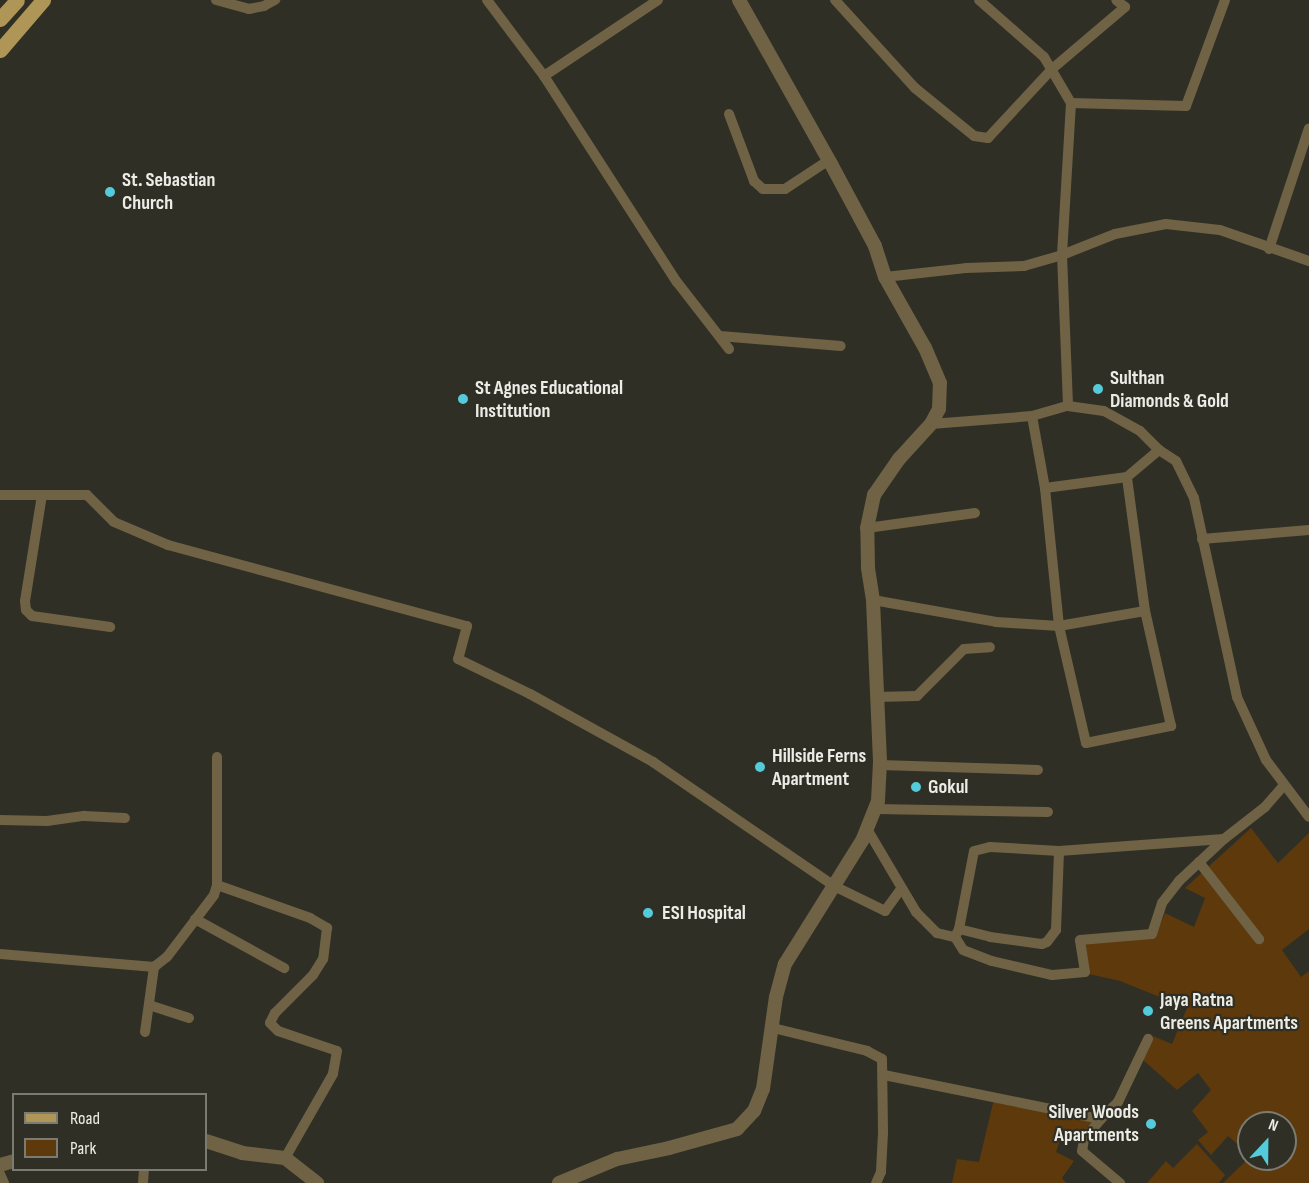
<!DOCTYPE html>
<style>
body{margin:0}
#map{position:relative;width:1309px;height:1183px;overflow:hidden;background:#2f2f25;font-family:"Sofia Sans Condensed",sans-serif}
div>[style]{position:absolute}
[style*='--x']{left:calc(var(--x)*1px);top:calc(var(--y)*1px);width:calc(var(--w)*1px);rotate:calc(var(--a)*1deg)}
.green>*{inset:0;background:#5d390b}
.minor>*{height:10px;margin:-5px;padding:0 5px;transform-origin:5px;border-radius:5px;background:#6f6245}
.tertiary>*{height:14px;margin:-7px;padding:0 7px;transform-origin:7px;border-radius:7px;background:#6f6245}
.primary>*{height:15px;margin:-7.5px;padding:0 7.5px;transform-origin:7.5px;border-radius:7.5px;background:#af9556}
.dots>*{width:16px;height:16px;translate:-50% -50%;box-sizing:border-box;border:3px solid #2f2f25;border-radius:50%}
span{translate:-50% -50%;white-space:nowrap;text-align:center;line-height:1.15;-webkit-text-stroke:4.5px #2f2f25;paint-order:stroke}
.poi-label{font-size:20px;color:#ecece6;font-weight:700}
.left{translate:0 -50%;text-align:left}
.right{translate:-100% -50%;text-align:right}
.legend{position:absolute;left:12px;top:1093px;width:195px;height:78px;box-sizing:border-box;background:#2f2f25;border:2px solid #7b7b72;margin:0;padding:8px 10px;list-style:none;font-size:18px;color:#ecece6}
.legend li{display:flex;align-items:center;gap:12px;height:30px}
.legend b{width:30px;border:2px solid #7b7b72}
.north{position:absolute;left:1237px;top:1111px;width:60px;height:60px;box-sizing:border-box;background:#2f2f25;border:2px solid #7b7b72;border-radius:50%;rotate:22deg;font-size:16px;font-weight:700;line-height:24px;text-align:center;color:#ecece6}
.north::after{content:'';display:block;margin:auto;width:21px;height:27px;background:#53cbdb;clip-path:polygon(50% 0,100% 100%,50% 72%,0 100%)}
</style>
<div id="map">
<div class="green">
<div style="clip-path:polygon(1251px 828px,1278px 863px,1309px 833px,1309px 929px,1282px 950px,1301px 977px,1309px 971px,1309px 1183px,1223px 1183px,1249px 1158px,1255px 1161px,1285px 1159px,1285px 1123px,1249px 1123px,1249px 1145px,1244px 1150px,1228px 1136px,1211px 1155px,1198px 1140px,1208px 1132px,1192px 1111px,1211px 1090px,1198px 1073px,1177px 1090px,1143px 1060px,1153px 1036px,1172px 1044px,1187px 1008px,1120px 981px,1089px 974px,1084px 943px,1155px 938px,1165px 913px,1194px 927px,1205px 898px,1185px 888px)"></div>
<div style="clip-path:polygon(994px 1099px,1093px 1121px,1079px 1142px,1062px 1134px,1056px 1152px,1074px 1161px,1062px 1178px,1066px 1183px,952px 1183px,957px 1159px,979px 1162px)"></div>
<div style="clip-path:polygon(1197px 1144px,1225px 1175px,1219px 1183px,1147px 1183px,1166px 1161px,1173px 1168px)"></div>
</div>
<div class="minor">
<div style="--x:216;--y:0;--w:34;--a:15"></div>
<div style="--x:249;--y:9;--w:15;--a:-11"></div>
<div style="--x:264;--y:6;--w:13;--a:-29"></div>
<div style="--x:487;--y:0;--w:95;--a:53.1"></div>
<div style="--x:544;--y:76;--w:245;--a:57.2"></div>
<div style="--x:677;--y:282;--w:85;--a:52.2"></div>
<div style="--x:835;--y:0;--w:119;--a:47.7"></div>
<div style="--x:915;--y:88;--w:76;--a:39.1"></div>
<div style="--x:974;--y:136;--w:14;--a:8"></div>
<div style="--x:988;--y:138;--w:94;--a:-47.2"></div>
<div style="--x:1052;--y:69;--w:96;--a:-40.3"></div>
<div style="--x:1125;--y:7;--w:11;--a:-142"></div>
<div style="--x:979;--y:0;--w:86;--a:41.2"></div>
<div style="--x:1044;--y:57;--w:53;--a:59.6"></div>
<div style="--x:1071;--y:103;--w:152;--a:93.4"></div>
<div style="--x:1062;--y:255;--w:151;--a:87.7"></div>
<div style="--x:544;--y:76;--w:137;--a:-33.7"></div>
<div style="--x:1071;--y:103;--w:115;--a:1.5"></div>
<div style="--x:1186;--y:106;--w:113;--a:-69.8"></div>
<div style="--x:729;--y:114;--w:72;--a:69.5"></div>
<div style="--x:754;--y:181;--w:12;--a:42"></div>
<div style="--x:763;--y:189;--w:22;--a:0"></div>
<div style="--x:785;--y:189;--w:53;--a:-33.4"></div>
<div style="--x:1269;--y:249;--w:127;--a:-71.7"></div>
<div style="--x:885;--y:277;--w:81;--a:-6.3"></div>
<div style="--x:966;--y:268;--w:58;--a:-2"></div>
<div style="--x:1024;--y:266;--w:40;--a:-16"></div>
<div style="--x:1062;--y:255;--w:57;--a:-21.6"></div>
<div style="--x:1115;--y:234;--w:52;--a:-11.1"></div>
<div style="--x:1166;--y:224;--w:54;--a:6.3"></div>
<div style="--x:1220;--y:230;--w:94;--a:19.2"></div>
<div style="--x:720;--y:336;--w:121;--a:4.7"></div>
<div style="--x:1032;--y:416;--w:73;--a:79.8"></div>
<div style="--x:1045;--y:488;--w:139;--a:84.2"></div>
<div style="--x:1059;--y:626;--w:120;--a:77"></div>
<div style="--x:1086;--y:743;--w:87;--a:-11.3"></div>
<div style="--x:1171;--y:726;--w:118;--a:-102.7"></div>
<div style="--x:1145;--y:611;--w:135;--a:-97.7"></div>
<div style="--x:1127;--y:477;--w:42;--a:-40.2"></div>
<div style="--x:931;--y:424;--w:101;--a:-4.5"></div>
<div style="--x:1032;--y:416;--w:37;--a:-16"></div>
<div style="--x:1068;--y:406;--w:36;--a:8"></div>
<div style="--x:1104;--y:411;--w:41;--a:29.1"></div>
<div style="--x:1140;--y:431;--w:27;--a:45"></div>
<div style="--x:1159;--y:450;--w:20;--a:33"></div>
<div style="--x:1176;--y:461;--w:41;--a:64.1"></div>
<div style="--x:1194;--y:498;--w:204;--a:77.8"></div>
<div style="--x:1237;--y:697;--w:69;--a:65.3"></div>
<div style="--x:1266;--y:760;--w:71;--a:53"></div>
<div style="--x:1045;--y:488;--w:83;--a:-7.6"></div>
<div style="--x:0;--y:495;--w:87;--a:0"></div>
<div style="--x:87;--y:495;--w:38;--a:45"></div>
<div style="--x:114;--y:522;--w:59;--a:23.1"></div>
<div style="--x:168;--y:545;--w:310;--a:15.2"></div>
<div style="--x:467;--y:626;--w:34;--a:105"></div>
<div style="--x:458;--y:659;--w:80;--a:25.9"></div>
<div style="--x:530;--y:694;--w:141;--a:28.9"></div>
<div style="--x:653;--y:762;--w:219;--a:34.4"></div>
<div style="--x:834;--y:886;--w:57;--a:26.1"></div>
<div style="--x:885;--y:911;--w:27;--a:-54"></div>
<div style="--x:42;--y:495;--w:107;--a:99.1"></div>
<div style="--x:25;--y:601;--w:9;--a:84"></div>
<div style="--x:26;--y:610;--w:8;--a:45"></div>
<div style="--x:32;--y:616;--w:79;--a:8"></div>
<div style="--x:867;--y:528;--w:109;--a:-7.9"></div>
<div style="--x:1202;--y:539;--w:107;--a:-4.8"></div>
<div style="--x:873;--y:600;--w:125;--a:10.1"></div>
<div style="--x:996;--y:622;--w:63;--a:3.6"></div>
<div style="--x:1059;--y:626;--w:87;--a:-9.9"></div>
<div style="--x:876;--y:697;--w:41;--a:-1.4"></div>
<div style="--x:917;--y:696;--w:66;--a:-45"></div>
<div style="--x:964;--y:649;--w:26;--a:-4"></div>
<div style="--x:880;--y:765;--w:158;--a:1.8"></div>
<div style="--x:875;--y:809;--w:173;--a:1"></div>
<div style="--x:0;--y:820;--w:47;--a:1.2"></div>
<div style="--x:47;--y:821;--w:37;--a:-8"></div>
<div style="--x:84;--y:816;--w:41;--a:2.8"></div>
<div style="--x:867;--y:829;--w:96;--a:59.4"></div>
<div style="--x:916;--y:912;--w:30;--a:45"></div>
<div style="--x:937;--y:933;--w:18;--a:13"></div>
<div style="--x:955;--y:937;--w:9;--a:-63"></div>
<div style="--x:959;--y:929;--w:79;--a:-79.1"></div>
<div style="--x:974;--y:851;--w:16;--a:-14"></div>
<div style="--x:990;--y:847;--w:69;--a:3.3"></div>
<div style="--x:1059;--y:851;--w:165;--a:-4.2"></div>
<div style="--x:1224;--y:839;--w:52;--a:-38"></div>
<div style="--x:1265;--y:807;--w:29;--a:-49"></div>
<div style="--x:1199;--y:862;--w:98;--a:52.1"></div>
<div style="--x:217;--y:885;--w:99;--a:19.5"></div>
<div style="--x:310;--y:918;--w:20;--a:30"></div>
<div style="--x:327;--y:928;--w:31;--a:97"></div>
<div style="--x:323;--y:959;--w:19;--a:122"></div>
<div style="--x:313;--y:975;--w:54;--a:135"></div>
<div style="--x:275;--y:1013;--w:11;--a:117"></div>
<div style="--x:270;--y:1023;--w:11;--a:45"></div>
<div style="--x:278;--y:1031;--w:62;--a:18.7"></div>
<div style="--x:337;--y:1051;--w:23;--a:100"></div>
<div style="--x:333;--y:1074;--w:97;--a:119.7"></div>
<div style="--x:195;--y:919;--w:102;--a:28.8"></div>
<div style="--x:959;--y:929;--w:32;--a:14"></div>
<div style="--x:990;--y:937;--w:52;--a:7.7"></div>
<div style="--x:1042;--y:944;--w:5;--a:-22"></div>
<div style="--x:1047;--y:942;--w:15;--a:-53"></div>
<div style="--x:1056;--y:930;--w:79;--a:-87.8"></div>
<div style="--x:955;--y:937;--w:15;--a:58"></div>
<div style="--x:963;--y:950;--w:31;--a:21"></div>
<div style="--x:992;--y:961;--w:62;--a:13.1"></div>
<div style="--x:1052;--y:975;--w:33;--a:-5"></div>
<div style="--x:1085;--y:972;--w:32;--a:-99"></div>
<div style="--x:1080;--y:940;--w:72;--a:-4.8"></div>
<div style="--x:1152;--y:934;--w:33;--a:-72"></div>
<div style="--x:1162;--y:903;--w:28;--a:-52"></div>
<div style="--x:1179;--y:881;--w:62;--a:-43"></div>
<div style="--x:0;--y:954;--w:155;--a:4.8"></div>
<div style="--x:154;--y:967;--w:16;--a:-38"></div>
<div style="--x:167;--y:957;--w:78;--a:-52.8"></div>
<div style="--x:214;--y:895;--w:10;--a:-73"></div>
<div style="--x:217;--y:885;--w:128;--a:-90"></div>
<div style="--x:149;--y:1005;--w:42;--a:18"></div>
<div style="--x:773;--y:1028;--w:97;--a:13.7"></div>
<div style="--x:867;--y:1051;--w:17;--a:28"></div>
<div style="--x:882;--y:1059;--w:74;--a:89.2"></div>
<div style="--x:883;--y:1133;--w:39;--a:93"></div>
<div style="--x:881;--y:1172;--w:12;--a:114"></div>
<div style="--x:145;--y:1032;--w:66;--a:-82.1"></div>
<div style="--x:884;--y:1075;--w:221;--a:11.5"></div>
<div style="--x:1101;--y:1119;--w:24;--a:-45"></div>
<div style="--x:1118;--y:1102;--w:70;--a:-64.5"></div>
<div style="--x:1101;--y:1119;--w:26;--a:130"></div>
<div style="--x:1084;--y:1139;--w:12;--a:99"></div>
<div style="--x:1082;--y:1151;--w:50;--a:40.1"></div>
<div style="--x:0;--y:1174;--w:10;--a:66"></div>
<div style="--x:143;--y:1183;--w:13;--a:-86"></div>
</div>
<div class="tertiary">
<div style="--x:206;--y:1141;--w:38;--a:18"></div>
<div style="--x:242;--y:1153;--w:43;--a:6.6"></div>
<div style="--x:285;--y:1158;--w:41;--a:38"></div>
<div style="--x:0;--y:1165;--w:15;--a:-16"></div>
<div style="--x:559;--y:1183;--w:63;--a:-22.5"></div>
<div style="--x:617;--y:1159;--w:53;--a:-11.9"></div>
<div style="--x:669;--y:1148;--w:71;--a:-15.6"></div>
<div style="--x:737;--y:1129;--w:25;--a:-47"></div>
<div style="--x:754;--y:1111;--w:24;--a:-68"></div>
<div style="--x:763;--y:1089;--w:93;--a:-82"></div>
<div style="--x:776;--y:997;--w:34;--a:-75"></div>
<div style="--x:785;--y:964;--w:145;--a:-58"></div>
<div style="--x:862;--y:841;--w:43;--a:-68.2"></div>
<div style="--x:878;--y:801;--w:40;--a:-87.1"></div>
<div style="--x:880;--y:761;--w:161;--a:-92.5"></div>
<div style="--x:873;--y:600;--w:33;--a:-99"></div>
<div style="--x:868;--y:567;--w:39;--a:-91"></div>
<div style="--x:867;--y:528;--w:34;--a:-78"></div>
<div style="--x:874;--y:495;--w:44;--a:-55.2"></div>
<div style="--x:899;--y:459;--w:47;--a:-47.6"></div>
<div style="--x:931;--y:424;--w:17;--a:-62"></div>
<div style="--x:939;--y:409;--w:26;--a:-88"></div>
<div style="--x:940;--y:383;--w:38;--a:-113"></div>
<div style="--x:925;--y:348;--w:81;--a:-119.4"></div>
<div style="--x:885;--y:277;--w:33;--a:-108"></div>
<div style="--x:875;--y:246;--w:93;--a:-118.2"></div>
<div style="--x:831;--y:164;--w:188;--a:-119.3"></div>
</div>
<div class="primary">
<div style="--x:0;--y:19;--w:25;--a:-48"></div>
<div style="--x:0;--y:50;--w:66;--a:-49.3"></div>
</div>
<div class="dots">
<div style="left:110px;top:192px;background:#53cbdb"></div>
<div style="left:1098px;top:389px;background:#53cbdb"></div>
<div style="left:463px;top:399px;background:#53cbdb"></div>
<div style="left:760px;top:767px;background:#53cbdb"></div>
<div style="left:916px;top:787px;background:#53cbdb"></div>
<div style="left:648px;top:913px;background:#53cbdb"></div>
<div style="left:1148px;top:1011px;background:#53cbdb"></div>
<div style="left:1151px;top:1124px;background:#53cbdb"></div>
</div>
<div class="poi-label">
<span class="left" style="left:122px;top:192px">St. Sebastian<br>Church</span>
<span class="left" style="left:1110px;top:390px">Sulthan<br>Diamonds &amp; Gold</span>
<span class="left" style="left:475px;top:400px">St Agnes Educational<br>Institution</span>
<span class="left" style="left:772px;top:768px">Hillside Ferns<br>Apartment</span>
<span class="left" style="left:928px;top:787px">Gokul</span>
<span class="left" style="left:662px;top:913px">ESI Hospital</span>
<span class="left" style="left:1160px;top:1012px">Jaya Ratna<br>Greens Apartments</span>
<span class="right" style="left:1139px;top:1124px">Silver Woods<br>Apartments</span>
</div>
<ul class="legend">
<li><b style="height:8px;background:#af9556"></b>Road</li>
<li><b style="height:16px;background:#5d390b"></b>Park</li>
</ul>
<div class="north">N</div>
</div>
